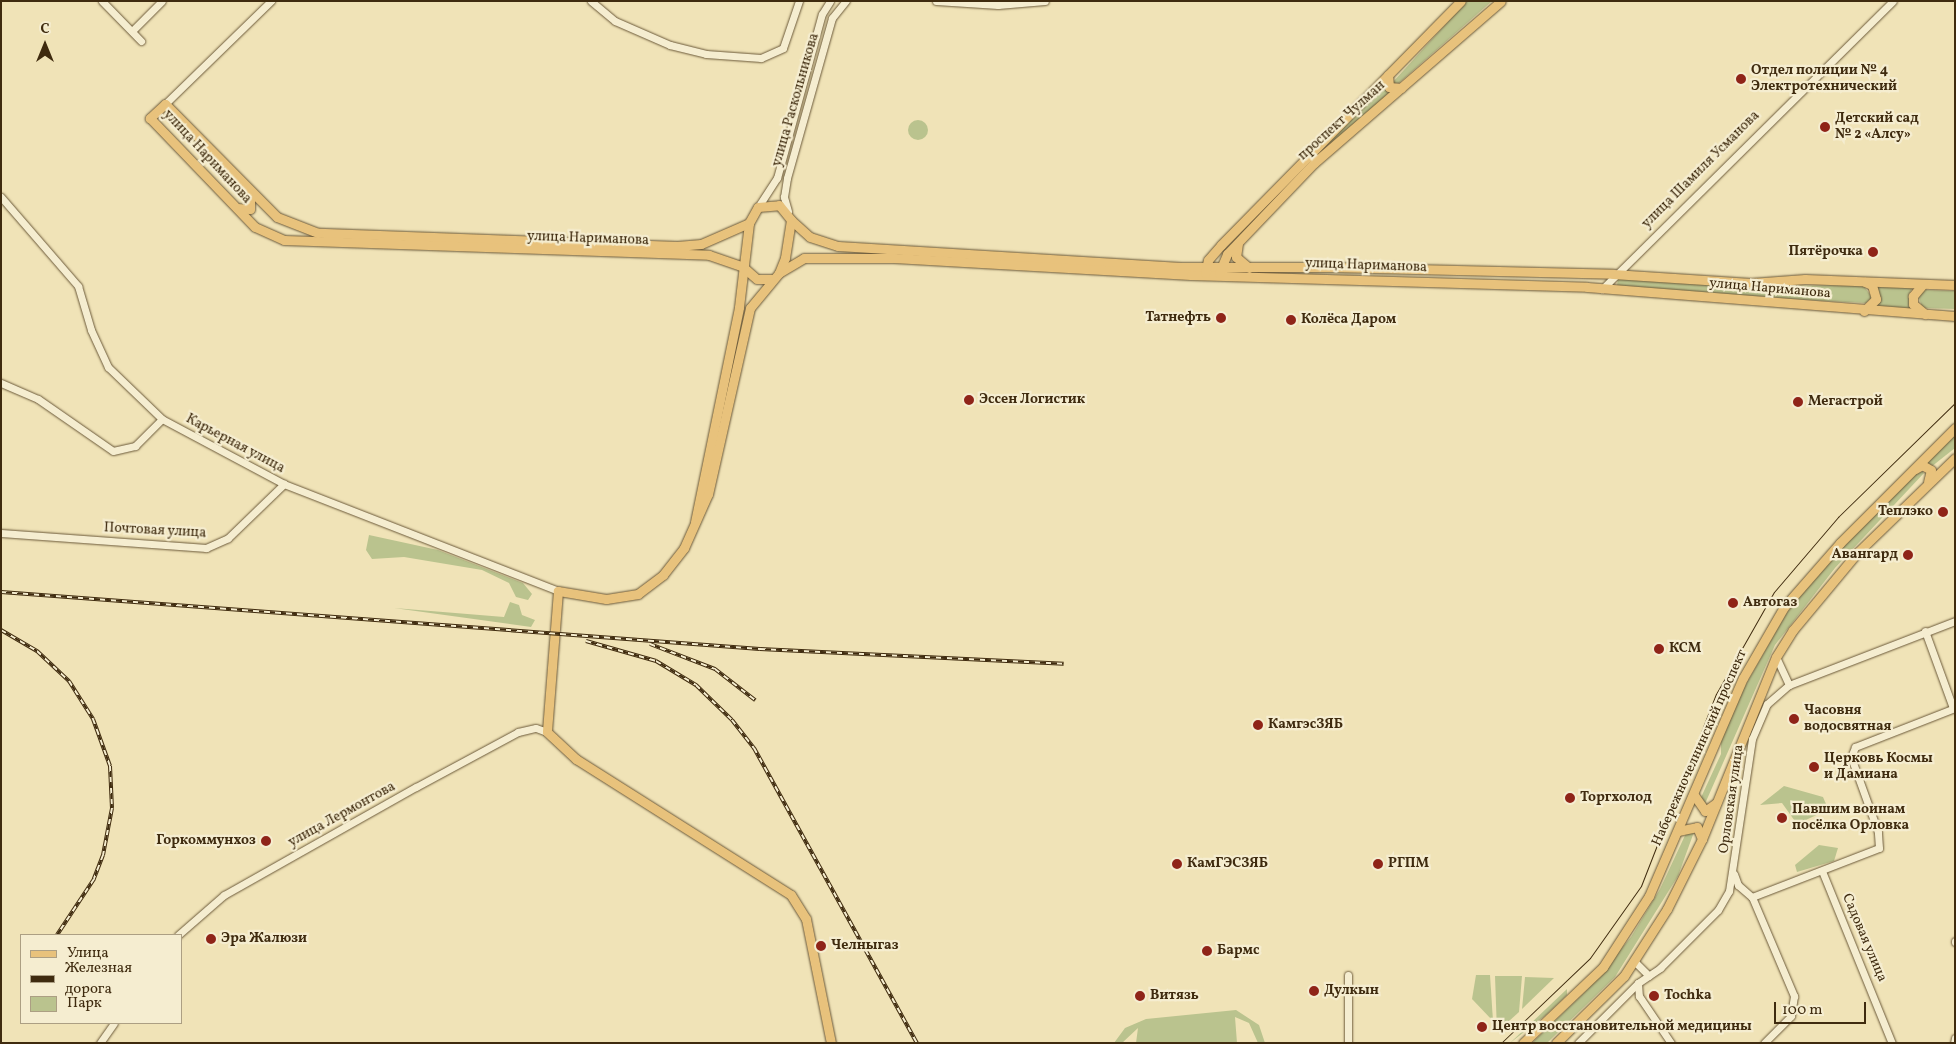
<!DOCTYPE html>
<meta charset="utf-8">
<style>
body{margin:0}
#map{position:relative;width:1956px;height:1044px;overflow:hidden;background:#f0e3b7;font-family:Vollkorn,serif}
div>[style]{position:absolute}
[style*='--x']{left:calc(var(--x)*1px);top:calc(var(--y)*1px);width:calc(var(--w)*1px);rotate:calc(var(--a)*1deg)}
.green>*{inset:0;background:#bac38e}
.round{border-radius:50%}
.roads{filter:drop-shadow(0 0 1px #6b5939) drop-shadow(0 0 1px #6b5939)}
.minor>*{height:7px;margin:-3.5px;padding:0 3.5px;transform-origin:3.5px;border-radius:3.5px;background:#f5edd0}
.major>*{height:9px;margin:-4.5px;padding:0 4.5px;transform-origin:4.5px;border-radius:4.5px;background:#e8c27c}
.tram>*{height:1px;margin:-0.5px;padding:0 0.5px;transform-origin:0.5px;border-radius:0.5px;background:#3f2b0f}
.rail>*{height:4px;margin-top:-2px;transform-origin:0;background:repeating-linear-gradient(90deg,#f5edd0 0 5.5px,#3f2b0f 0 11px);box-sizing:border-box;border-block:1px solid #3f2b0f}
.dots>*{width:14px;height:14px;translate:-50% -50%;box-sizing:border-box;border:2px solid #f5edd0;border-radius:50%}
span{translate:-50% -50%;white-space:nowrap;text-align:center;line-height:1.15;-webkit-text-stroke:4.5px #f5edd0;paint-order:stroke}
.poi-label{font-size:14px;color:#3f2b0f;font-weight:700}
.left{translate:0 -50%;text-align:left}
.right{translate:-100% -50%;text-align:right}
.street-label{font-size:14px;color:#3f2b0f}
.frame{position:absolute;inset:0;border:2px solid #3f2b0f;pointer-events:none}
.legend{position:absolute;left:20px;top:934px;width:162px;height:90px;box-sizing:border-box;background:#f5edd0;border:1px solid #ac9f83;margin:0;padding:6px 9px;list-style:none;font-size:15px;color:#3f2b0f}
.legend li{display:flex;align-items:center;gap:10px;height:25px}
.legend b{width:25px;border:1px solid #ac9f83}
.north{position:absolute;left:20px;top:20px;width:50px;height:50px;-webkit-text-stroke:4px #f5edd0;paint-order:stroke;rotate:0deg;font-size:14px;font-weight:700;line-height:20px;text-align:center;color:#3f2b0f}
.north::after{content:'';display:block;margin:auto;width:18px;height:22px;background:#3f2b0f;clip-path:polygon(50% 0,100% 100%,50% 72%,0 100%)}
.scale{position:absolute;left:1774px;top:1002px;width:92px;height:22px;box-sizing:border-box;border:2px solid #3f2b0f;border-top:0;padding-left:6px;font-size:15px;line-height:18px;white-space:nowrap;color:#3f2b0f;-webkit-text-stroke:4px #f5edd0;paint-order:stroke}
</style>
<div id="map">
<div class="green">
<div style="clip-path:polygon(1467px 1px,1492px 1px,1399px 83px,1392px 83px)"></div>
<div style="clip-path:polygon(1384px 84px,1393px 93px,1318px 153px,1218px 257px)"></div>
<div class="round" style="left:908px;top:120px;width:20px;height:20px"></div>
<div style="clip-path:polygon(1618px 278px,1738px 286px,1863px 285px,1872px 297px,1866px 303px,1762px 298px,1617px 286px)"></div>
<div style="clip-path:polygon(1877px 286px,1913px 286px,1908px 297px,1914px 310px,1874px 307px,1880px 297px)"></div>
<div style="clip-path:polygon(1926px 290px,1955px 291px,1955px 309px,1922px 308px,1918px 294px)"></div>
<div style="clip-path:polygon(1955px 434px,1955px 448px,1931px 467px,1926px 461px)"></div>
<div style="clip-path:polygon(1919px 469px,1924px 473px,1835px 568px,1775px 645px,1704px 806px,1698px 804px,1721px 754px,1721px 739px,1736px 702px,1786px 614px,1825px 563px)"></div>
<div style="clip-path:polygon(369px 535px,438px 550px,523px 583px,532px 594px,528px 600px,516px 597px,509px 583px,482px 570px,404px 557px,372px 559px,366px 550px)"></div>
<div style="clip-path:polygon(510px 602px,519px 605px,522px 615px,535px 620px,531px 627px,394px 608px,504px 617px)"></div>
<div style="clip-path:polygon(1784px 786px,1823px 797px,1826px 804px,1821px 813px,1797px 824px,1782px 803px,1760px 805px)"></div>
<div style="clip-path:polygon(1688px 829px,1694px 832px,1678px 876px,1615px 977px,1547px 1043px,1532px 1043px,1588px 989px,1631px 937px,1660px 889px)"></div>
<div style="clip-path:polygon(1819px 845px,1838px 848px,1834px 861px,1797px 872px,1795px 865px)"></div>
<div style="clip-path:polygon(1476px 975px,1490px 975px,1493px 1021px,1472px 999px)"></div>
<div style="clip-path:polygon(1495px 976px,1522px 976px,1519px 1012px,1497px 1032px)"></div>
<div style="clip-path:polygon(1525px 977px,1554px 978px,1522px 1009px)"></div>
<div style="clip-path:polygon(1567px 989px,1567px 995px,1546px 1015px,1510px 1043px)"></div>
<div style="clip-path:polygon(1236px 1010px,1259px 1025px,1265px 1043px,1258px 1043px,1249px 1023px,1235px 1017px,1237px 1043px,1136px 1043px,1138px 1028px,1122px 1043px,1114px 1043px,1125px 1028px,1146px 1019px)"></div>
</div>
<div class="roads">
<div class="minor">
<div style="--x:102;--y:1;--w:56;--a:45.7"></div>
<div style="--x:591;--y:1;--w:31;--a:40"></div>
<div style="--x:615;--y:21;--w:60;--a:23.6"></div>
<div style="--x:670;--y:45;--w:37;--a:14"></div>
<div style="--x:706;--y:54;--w:55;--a:4.2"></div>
<div style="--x:761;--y:58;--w:24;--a:-24"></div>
<div style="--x:783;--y:48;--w:50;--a:-71.2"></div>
<div style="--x:936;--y:1;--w:62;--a:3.7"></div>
<div style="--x:998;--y:5;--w:47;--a:-4.9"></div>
<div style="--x:132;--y:31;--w:42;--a:-45"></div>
<div style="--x:165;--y:104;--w:148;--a:-44.2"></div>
<div style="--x:1;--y:197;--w:118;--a:49.1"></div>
<div style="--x:78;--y:286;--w:46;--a:73.5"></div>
<div style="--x:91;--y:330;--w:41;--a:65.3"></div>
<div style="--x:108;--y:367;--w:75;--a:43.9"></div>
<div style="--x:162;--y:419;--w:138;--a:28"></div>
<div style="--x:284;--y:484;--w:294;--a:21.3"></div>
<div style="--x:758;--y:207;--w:35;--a:-57"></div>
<div style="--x:777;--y:178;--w:170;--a:-74.7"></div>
<div style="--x:822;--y:14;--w:15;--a:-58"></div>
<div style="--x:788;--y:211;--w:15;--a:-106"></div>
<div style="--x:784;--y:197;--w:19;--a:-81"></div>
<div style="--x:787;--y:178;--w:166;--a:-74.3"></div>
<div style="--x:832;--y:18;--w:22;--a:-51"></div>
<div style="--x:1602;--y:289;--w:409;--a:-44.7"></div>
<div style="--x:1;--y:383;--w:40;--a:23.4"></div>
<div style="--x:38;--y:399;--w:91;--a:34.7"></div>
<div style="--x:113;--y:451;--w:23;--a:-13"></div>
<div style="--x:135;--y:446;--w:38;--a:-45"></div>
<div style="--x:1;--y:533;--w:206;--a:4.2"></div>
<div style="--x:206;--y:548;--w:24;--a:-24"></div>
<div style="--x:228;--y:538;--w:78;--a:-44"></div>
<div style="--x:1925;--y:631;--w:82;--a:70"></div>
<div style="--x:1776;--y:657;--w:31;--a:65"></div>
<div style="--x:1822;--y:871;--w:186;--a:67.9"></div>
<div style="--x:1734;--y:874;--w:12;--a:70"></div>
<div style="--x:1738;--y:885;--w:18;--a:41"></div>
<div style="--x:1752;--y:897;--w:136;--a:-21.1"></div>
<div style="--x:1879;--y:848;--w:16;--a:-94"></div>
<div style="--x:1878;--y:832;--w:80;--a:-109.8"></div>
<div style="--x:1851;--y:757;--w:11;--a:-68"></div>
<div style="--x:1855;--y:747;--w:107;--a:-21.3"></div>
<div style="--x:1752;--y:897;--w:108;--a:67"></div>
<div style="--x:1794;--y:996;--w:20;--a:99"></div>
<div style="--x:1791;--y:1016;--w:38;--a:135"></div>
<div style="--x:178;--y:935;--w:61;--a:-41"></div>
<div style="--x:224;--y:895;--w:220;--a:-29.4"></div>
<div style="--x:416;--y:787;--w:116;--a:-28.3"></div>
<div style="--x:518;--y:732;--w:18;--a:-13"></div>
<div style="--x:536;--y:728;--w:12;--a:20"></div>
<div style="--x:1955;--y:941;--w:1;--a:90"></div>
<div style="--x:1634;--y:961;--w:21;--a:45"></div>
<div style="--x:1348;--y:975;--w:68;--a:90"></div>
<div style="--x:1638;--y:983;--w:13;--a:86"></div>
<div style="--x:1639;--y:996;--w:57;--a:55.8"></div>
<div style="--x:100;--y:1043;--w:24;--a:-55"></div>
<div style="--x:1578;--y:1043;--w:85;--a:-45"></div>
<div style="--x:1638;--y:983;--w:27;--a:-34"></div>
<div style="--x:1660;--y:968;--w:82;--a:-45"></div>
<div style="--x:1718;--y:910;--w:22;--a:-60"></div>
<div style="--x:1729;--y:891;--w:154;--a:-81.4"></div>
<div style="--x:1752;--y:739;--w:38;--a:-67"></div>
<div style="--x:1767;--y:704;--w:29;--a:-41"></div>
<div style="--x:1789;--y:685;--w:178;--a:-21.1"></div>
<div style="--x:1954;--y:1043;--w:5;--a:-79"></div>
</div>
<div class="major">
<div style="--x:1388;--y:75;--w:12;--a:85"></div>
<div style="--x:1389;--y:87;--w:12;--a:5"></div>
<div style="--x:237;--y:208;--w:13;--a:4"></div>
<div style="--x:250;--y:209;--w:16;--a:-90"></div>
<div style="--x:791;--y:220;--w:25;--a:42"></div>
<div style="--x:810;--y:237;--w:29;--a:18"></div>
<div style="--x:838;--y:246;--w:343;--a:3.5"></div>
<div style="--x:1180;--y:267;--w:154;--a:0"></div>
<div style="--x:1334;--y:267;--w:279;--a:1.4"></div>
<div style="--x:1613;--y:274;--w:138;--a:3.7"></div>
<div style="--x:1751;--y:283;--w:54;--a:-4.2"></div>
<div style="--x:1805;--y:279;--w:150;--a:2.3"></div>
<div style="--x:749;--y:223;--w:52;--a:156.4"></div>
<div style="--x:701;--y:244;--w:24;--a:175"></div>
<div style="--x:677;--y:246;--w:359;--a:-177.9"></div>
<div style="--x:318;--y:233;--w:44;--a:-158.7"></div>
<div style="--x:277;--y:217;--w:159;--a:-134.7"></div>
<div style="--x:165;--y:104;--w:21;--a:137"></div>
<div style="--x:150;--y:118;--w:151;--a:46.1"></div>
<div style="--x:255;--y:227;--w:32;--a:24"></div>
<div style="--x:284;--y:240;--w:425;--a:2"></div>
<div style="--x:709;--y:255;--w:36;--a:19"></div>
<div style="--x:743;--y:267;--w:18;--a:41"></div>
<div style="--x:757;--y:279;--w:16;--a:0"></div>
<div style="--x:1238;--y:243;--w:14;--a:98"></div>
<div style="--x:1236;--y:257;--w:17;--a:40"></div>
<div style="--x:779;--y:273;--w:29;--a:-31"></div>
<div style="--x:804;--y:258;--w:90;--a:0"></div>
<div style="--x:894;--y:258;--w:297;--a:3.3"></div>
<div style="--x:1191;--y:275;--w:396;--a:1.7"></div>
<div style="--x:1587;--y:287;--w:369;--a:4.5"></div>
<div style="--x:1205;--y:273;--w:13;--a:-77"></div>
<div style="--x:1208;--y:260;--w:20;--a:-49"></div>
<div style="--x:1221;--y:245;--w:342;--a:-45.5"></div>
<div style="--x:1219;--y:273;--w:21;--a:-67"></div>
<div style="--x:1227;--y:254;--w:126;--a:-46.3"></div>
<div style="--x:1314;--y:163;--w:247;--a:-40.9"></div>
<div style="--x:1923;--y:284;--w:16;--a:130"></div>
<div style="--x:1913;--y:296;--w:8;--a:90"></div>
<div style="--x:1913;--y:304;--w:16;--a:40"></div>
<div style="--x:1864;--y:311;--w:17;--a:-45"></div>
<div style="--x:1876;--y:299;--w:15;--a:-106"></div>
<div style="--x:1872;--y:285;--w:8;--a:-157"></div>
<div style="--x:1915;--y:469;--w:8;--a:-30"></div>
<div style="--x:1922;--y:465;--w:10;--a:29"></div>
<div style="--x:1931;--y:470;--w:12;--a:104"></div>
<div style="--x:695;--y:522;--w:219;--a:-78.4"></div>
<div style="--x:739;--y:307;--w:85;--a:-83.2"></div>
<div style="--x:749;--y:223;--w:18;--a:-61"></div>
<div style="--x:758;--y:207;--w:21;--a:-5"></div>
<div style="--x:779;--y:205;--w:19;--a:51"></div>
<div style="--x:791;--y:220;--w:38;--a:99"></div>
<div style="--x:785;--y:258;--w:16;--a:112"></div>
<div style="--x:779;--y:273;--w:45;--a:129.6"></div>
<div style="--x:750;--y:308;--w:191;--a:102.7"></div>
<div style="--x:708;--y:494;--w:59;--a:114"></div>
<div style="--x:684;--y:548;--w:34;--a:128"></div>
<div style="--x:663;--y:575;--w:31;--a:143"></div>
<div style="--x:638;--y:594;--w:32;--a:171"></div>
<div style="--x:606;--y:599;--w:49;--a:-170.5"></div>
<div style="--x:558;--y:591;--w:141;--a:94.5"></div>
<div style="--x:547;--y:732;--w:40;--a:43"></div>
<div style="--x:576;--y:759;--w:254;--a:32.3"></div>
<div style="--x:791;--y:895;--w:28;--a:58"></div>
<div style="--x:806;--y:919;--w:126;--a:78.6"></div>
<div style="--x:1694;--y:795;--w:19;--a:55"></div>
<div style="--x:1705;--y:811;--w:14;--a:-36"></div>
<div style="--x:1678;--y:831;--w:19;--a:-12"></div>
<div style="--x:1697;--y:827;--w:13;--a:67"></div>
<div style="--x:1523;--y:1043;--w:110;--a:-43.5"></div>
<div style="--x:1603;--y:967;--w:85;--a:-57.1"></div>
<div style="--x:1649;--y:896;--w:237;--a:-66.7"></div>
<div style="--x:1743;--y:678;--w:82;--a:-60"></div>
<div style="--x:1784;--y:607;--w:85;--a:-48.8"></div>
<div style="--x:1840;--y:543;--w:163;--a:-45"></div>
<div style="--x:1556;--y:1043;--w:95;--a:-44.6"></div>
<div style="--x:1624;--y:976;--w:80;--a:-57.3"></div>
<div style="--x:1667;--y:909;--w:78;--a:-63.4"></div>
<div style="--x:1702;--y:839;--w:196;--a:-67.9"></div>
<div style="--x:1776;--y:657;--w:32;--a:-58"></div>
<div style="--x:1793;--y:630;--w:100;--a:-50.3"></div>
<div style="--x:1857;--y:553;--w:136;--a:-44.1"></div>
</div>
</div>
<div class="tram">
<div style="--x:1501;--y:1043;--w:123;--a:-43.7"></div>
<div style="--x:1590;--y:958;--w:88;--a:-54.7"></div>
<div style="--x:1641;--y:886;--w:206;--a:-68.7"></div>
<div style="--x:1716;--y:694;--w:117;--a:-60.4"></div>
<div style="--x:1774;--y:592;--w:99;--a:-49.5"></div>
<div style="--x:1838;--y:517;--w:163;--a:-44.3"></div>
</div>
<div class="rail">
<div style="--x:1;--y:592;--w:761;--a:4.29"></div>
<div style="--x:760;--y:649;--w:304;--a:2.8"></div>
<div style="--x:1;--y:630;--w:42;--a:30.3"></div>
<div style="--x:37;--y:651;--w:44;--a:43.2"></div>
<div style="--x:69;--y:681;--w:45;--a:57.7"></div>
<div style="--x:93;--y:719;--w:50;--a:70.1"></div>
<div style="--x:110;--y:766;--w:42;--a:87.3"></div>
<div style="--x:112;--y:808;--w:48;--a:100.8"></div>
<div style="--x:103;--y:855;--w:26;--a:111"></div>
<div style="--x:94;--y:879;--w:67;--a:123.5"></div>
<div style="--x:586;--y:641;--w:73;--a:15.9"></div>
<div style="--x:656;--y:661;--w:47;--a:31"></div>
<div style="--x:696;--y:685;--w:50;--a:44.2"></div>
<div style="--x:732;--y:720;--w:36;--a:52"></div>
<div style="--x:754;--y:748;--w:337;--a:61.1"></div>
<div style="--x:650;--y:644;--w:70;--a:21"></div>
<div style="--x:715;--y:669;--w:51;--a:37.8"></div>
</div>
<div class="dots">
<div style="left:1741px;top:79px;background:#8f2418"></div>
<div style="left:1825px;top:127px;background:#8f2418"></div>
<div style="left:1873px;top:252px;background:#8f2418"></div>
<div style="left:1221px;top:318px;background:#8f2418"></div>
<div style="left:1291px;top:320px;background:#8f2418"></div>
<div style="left:969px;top:400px;background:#8f2418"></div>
<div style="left:1798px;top:402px;background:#8f2418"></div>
<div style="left:1943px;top:512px;background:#8f2418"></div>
<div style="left:1908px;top:555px;background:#8f2418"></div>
<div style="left:1733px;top:603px;background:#8f2418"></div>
<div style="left:1659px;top:649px;background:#8f2418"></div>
<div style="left:1794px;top:719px;background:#8f2418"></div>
<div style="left:1258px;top:725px;background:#8f2418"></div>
<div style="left:1814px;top:767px;background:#8f2418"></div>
<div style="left:1570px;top:798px;background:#8f2418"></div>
<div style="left:1782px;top:818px;background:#8f2418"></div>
<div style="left:266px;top:841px;background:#8f2418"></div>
<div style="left:1177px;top:864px;background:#8f2418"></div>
<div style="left:1378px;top:864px;background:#8f2418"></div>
<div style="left:211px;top:939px;background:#8f2418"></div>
<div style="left:821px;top:946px;background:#8f2418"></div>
<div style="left:1207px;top:951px;background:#8f2418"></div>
<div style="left:1314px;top:991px;background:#8f2418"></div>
<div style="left:1140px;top:996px;background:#8f2418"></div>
<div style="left:1654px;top:996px;background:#8f2418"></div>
<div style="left:1482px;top:1027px;background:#8f2418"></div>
</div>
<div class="poi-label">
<span class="left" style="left:1751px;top:79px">Отдел полиции № 4<br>Электротехнический</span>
<span class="left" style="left:1835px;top:127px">Детский сад<br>№ 2 «Алсу»</span>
<span class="right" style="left:1863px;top:252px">Пятёрочка</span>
<span class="right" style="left:1211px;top:318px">Татнефть</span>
<span class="left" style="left:1301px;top:320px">Колёса Даром</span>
<span class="left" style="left:979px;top:400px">Эссен Логистик</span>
<span class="left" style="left:1808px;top:402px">Мегастрой</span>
<span class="right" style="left:1933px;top:512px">Теплэко</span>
<span class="right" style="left:1898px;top:555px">Авангард</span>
<span class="left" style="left:1743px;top:603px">Автогаз</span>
<span class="left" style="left:1669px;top:649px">КСМ</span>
<span class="left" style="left:1804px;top:719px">Часовня<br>водосвятная</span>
<span class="left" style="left:1268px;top:725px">КамгэсЗЯБ</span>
<span class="left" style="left:1824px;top:767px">Церковь Космы<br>и Дамиана</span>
<span class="left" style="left:1580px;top:798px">Торгхолод</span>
<span class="left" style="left:1792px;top:818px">Павшим воинам<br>посёлка Орловка</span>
<span class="right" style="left:256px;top:841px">Горкоммунхоз</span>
<span class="left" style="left:1187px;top:864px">КамГЭСЗЯБ</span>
<span class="left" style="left:1388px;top:864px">РГПМ</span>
<span class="left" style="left:221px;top:939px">Эра Жалюзи</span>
<span class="left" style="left:831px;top:946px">Челныгаз</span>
<span class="left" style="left:1217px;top:951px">Бармс</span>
<span class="left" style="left:1324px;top:991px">Дулкын</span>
<span class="left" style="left:1150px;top:996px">Витязь</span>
<span class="left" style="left:1664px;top:996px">Tochka</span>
<span class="left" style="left:1492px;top:1027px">Центр восстановительной медицины</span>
</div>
<div class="street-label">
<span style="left:796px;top:100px;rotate:-74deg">улица Раскольникова</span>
<span style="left:1342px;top:121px;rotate:-42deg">проспект Чулман</span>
<span style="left:207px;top:157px;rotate:47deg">улица Нариманова</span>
<span style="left:1701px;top:170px;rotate:-45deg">улица Шамиля Усманова</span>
<span style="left:588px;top:239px;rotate:2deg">улица Нариманова</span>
<span style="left:1366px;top:266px;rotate:2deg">улица Нариманова</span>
<span style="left:1770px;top:289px;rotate:5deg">улица Нариманова</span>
<span style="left:235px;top:444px;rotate:28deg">Карьерная улица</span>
<span style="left:155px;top:531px;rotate:3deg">Почтовая улица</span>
<span style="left:1700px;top:748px;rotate:-66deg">Набережночелнинский проспект</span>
<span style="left:1732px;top:799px;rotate:-82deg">Орловская улица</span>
<span style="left:342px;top:815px;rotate:-29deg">улица Лермонтова</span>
<span style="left:1864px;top:938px;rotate:67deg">Садовая улица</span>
</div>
<div class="frame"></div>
<ul class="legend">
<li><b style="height:6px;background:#e8c27c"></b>Улица</li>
<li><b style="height:6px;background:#3f2b0f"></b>Железная дорога</li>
<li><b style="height:14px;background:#bac38e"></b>Парк</li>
</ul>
<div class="north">С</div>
<div class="scale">100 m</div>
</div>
